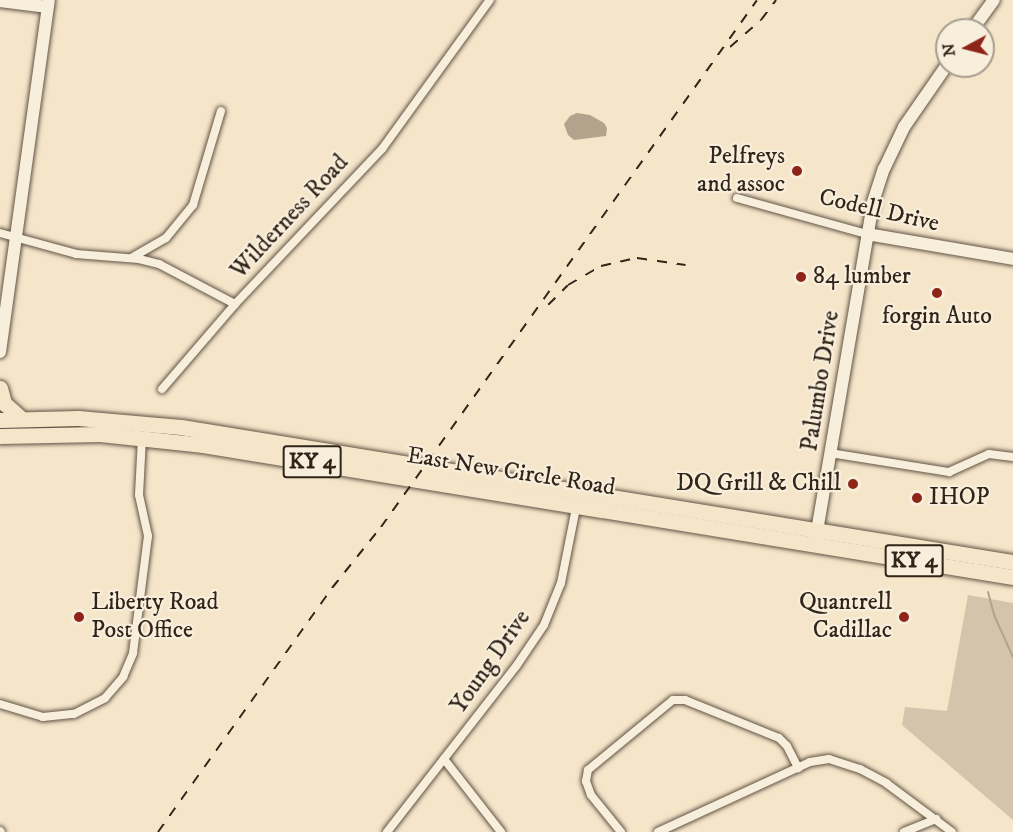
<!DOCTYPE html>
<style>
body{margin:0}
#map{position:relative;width:1013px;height:832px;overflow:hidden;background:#f5e5c9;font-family:"IM FELL DW Pica",serif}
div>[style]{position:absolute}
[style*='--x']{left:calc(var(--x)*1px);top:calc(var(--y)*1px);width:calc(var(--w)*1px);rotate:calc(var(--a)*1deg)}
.green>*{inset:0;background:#d4c4ab}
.water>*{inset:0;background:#b2a38d}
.stream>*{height:2px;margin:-1px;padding:0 1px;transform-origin:1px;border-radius:1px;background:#b2a38d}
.roads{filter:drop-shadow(0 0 2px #625445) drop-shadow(0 0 2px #625445)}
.street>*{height:8px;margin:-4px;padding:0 4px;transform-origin:4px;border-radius:4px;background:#f8eedc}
.secondary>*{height:12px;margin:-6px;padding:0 6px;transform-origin:6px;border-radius:6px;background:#f8eedc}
.highway>*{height:15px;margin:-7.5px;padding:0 7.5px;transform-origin:7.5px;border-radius:7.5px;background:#f5e5c9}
.rail>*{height:2px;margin-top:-1px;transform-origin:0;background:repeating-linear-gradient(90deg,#312419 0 10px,transparent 0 20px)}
.dots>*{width:16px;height:16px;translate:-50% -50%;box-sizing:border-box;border:3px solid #f8eedc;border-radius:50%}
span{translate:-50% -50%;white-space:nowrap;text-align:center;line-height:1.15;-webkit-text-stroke:4.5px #f8eedc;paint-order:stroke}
.shield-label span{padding:2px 4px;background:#f8eedc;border:2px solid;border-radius:4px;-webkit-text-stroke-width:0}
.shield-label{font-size:22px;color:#312419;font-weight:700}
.poi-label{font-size:24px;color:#312419}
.right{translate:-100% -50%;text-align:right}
.left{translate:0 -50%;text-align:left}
.street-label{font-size:24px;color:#312419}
.north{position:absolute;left:935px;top:18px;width:60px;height:60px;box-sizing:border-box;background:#f8eedc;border:2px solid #a89d8e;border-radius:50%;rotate:263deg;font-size:16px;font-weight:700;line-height:24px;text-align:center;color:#312419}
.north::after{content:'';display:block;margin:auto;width:21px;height:27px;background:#8f2418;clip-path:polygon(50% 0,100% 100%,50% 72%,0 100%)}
</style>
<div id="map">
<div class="green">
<div style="clip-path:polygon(968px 595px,1013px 603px,1013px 820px,902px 725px,905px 707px,947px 711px)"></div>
</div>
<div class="water">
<div style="clip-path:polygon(577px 113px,590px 115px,604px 123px,607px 128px,606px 136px,574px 140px,568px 135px,564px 124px,570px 116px)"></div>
</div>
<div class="stream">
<div style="--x:988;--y:592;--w:24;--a:75"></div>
<div style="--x:994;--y:615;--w:46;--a:65.7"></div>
</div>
<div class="roads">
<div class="street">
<div style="--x:737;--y:198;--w:135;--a:15.5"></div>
<div style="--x:0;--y:233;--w:79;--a:15.4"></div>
<div style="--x:76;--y:254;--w:63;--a:4.5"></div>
<div style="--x:139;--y:259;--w:21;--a:14"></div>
<div style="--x:159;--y:264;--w:86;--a:27.8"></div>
<div style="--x:133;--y:257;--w:38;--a:-30"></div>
<div style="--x:166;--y:238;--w:43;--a:-50.7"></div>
<div style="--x:193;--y:205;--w:98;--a:-73.4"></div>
<div style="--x:162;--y:389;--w:112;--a:-49.3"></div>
<div style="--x:235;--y:304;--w:214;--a:-46.5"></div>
<div style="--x:382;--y:149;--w:184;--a:-54.1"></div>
<div style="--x:830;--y:453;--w:121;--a:9.1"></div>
<div style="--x:949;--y:472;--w:44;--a:-24.2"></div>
<div style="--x:989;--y:454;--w:24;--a:7"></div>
<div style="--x:0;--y:704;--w:45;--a:16.8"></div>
<div style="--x:43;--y:717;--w:31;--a:-6"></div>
<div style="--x:74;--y:714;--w:35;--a:-27"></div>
<div style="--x:105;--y:698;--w:28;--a:-49"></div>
<div style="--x:123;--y:677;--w:26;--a:-67"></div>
<div style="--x:133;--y:653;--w:118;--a:-82.7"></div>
<div style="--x:148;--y:536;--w:42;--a:-102.4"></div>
<div style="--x:139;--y:495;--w:58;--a:-87"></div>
<div style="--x:444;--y:759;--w:93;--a:52"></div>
<div style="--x:0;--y:831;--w:1;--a:45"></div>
<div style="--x:387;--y:832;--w:212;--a:-52.1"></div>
<div style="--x:517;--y:665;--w:48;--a:-56"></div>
<div style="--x:544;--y:625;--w:45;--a:-68"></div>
<div style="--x:561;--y:583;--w:82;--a:-78.7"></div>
<div style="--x:621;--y:832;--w:48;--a:-129"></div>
<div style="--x:591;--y:795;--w:15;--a:-110"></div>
<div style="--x:586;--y:781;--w:11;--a:-80"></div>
<div style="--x:588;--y:770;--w:110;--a:-39.5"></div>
<div style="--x:673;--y:700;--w:12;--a:0"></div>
<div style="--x:685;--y:700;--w:101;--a:22"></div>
<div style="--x:779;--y:738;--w:11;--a:45"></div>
<div style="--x:787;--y:746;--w:25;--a:63"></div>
<div style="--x:658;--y:832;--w:167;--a:-24.7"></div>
<div style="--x:810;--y:762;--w:19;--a:-9"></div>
<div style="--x:829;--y:759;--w:33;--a:18"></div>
<div style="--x:860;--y:769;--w:30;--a:28"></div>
<div style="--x:886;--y:783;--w:82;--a:36.6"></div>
<div style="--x:904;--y:832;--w:35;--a:-22"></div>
</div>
<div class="secondary">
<div style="--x:0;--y:1;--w:48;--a:7.1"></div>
<div style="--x:972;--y:30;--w:37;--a:-54"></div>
<div style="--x:867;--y:234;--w:148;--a:9.7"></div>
<div style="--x:0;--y:352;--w:355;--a:-82.1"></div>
<div style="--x:816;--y:537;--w:340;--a:-80.3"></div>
<div style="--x:873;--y:202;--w:35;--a:-72"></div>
<div style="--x:884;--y:169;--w:47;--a:-64.5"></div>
<div style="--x:904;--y:127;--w:75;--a:-55.3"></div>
</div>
<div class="highway">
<div style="--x:0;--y:388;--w:16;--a:75"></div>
<div style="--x:4;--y:403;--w:24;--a:42"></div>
<div style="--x:0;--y:420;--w:78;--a:-1.5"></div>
<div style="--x:78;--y:418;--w:103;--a:5"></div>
<div style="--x:181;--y:427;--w:843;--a:9.22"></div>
<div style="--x:0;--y:436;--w:100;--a:-1.1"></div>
<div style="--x:100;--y:434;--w:104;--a:6.1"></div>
<div style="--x:203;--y:445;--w:821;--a:9.26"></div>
</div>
</div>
<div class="rail">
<div style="--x:730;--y:47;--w:41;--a:-41.1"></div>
<div style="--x:761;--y:20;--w:25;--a:-53"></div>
<div style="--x:548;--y:305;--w:28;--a:-45"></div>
<div style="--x:568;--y:285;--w:38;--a:-30"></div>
<div style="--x:601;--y:266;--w:37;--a:-13"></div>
<div style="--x:637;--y:258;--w:49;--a:8.1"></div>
<div style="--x:158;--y:832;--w:300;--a:-54.5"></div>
<div style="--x:332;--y:588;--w:78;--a:-51.2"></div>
<div style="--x:381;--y:527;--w:647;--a:-54.49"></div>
</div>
<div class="dots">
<div style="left:797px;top:171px;background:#8f2418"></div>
<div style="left:801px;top:277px;background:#8f2418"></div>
<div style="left:937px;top:293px;background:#8f2418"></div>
<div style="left:853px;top:484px;background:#8f2418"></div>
<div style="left:917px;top:498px;background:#8f2418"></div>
<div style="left:79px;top:617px;background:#8f2418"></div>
<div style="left:904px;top:617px;background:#8f2418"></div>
</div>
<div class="shield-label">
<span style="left:312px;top:462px">KY 4</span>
<span style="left:914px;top:561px">KY 4</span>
</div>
<div class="poi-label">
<span class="right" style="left:785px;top:171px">Pelfreys<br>and assoc</span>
<span class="left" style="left:813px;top:277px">84 lumber</span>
<span style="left:937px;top:317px">forgin Auto</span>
<span class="right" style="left:841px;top:484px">DQ Grill &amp; Chill</span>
<span class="left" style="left:929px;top:498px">IHOP</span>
<span class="left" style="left:91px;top:617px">Liberty Road<br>Post Office</span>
<span class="right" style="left:892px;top:617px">Quantrell<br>Cadillac</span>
</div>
<div class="street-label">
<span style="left:879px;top:211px;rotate:13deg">Codell Drive</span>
<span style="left:290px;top:217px;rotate:-47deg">Wilderness Road</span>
<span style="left:821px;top:381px;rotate:-81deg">Palumbo Drive</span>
<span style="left:511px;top:472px;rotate:9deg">East New Circle Road</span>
<span style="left:491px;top:662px;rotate:-55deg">Young Drive</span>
</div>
<div class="north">N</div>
</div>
